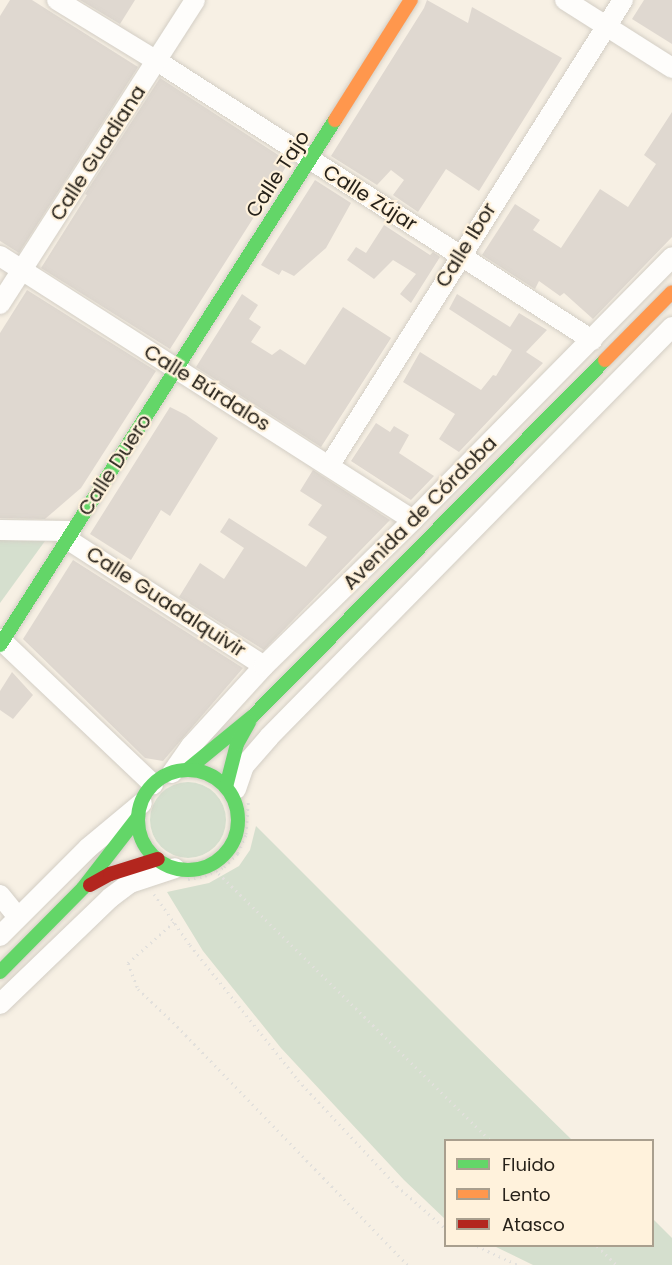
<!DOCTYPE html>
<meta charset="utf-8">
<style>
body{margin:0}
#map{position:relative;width:672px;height:1265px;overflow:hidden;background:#f7f0e4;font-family:Poppins,sans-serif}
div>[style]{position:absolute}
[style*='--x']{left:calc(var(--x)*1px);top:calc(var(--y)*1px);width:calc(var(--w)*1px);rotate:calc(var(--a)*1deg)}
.green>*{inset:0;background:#d5dfce}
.round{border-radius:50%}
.building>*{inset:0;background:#dfd8d0}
.path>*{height:3px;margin-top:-1.5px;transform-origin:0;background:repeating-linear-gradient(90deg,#e2e0dc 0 1.5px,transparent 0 6px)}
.roads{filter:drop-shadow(0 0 2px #d3cec5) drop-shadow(0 0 2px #d3cec5)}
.street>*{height:20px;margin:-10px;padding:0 10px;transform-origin:10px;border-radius:10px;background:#fefdfb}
.fast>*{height:14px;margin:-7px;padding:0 7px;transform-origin:7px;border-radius:7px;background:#63d668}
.fast>.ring{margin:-7px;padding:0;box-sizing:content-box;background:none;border:14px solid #63d668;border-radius:50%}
.slow>*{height:14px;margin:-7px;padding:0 7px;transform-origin:7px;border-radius:7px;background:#ff974d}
.jam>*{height:14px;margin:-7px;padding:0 7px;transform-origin:7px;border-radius:7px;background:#b3261e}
span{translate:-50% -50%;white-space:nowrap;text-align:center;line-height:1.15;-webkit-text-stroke:4.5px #fff2dc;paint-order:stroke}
.street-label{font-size:20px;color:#27221a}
.legend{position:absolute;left:444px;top:1139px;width:210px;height:108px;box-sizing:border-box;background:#fff2dc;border:2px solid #a99f8e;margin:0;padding:8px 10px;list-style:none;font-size:18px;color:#27221a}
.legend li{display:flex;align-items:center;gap:12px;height:30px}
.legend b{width:30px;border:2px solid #a99f8e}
</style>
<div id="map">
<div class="green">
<div style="clip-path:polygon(0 540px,45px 541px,0 603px)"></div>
<div class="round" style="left:150px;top:782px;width:76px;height:76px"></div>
<div style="clip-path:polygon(256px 826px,467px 1037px,572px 1140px,446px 1140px,445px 1219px,404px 1180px,281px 1048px,203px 951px,167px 892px,209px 883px,239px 866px,250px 850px)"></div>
<div style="clip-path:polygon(653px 1219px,672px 1238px,672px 1265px,533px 1265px,494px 1246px,652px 1246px)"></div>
</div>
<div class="building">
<div style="clip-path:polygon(10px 0,32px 0,138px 67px,19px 253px,0 241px,0 16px)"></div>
<div style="clip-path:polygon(80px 0,135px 0,120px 24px)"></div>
<div style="clip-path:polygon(427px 0,468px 23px,472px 7px,562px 58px,479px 191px,446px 169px,418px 212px,393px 195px,404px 180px,391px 170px,377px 185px,331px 156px,424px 8px)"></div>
<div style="clip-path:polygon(644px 0,672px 0,672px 44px,632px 19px)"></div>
<div style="clip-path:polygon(160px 78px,289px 162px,170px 349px,41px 268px,87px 195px,85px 194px)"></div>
<div style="clip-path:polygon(672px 112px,672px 237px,593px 319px,564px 293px,560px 296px,539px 281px,535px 289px,482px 255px,515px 204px,540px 220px,533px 230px,561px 248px,600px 189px,628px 207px,656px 164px,644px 155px)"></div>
<div style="clip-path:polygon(315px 180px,351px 203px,326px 248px,294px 276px,282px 270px,279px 275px,261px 265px)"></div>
<div style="clip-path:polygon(384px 225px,430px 255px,433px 252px,440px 257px,411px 303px,400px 294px,416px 274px,393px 260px,374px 279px,347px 260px,356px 247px,366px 253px)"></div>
<div style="clip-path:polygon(27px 290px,156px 371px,81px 488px,45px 519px,0 518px,0 333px)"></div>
<div style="clip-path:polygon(242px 294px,258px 305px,249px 319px,261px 327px,251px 342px,272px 355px,280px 349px,305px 365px,343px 307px,391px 338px,321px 447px,196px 367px)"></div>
<div style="clip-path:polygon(457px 294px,510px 327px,519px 313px,547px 330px,526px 352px,543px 363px,459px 452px,439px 439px,455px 414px,403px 382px,420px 352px,481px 390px,493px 375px,496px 376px,512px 350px,449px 309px)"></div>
<div style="clip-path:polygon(170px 407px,186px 415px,218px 438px,170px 516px,161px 510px,131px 560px,90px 534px)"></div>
<div style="clip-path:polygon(376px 423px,390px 432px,394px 426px,409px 435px,399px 453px,434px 476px,411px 500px,351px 461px)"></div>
<div style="clip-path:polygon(313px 470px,390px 520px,264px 650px,179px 597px,200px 563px,224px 579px,244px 548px,220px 532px,229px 518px,306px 567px,327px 537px,308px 525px,322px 505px,300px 491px)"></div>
<div style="clip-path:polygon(73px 560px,243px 668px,163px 761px,145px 758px,23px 639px)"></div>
<div style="clip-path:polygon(12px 672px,33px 695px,13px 719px,0 710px,0 691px)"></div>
</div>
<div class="path">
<div style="--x:210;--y:865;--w:392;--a:44.5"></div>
<div style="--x:188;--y:879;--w:17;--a:-10"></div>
<div style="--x:205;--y:876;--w:21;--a:-25"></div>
<div style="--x:224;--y:867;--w:20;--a:-45"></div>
<div style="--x:238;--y:853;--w:21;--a:-67"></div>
<div style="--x:246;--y:834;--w:32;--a:-86"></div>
<div style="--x:154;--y:894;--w:62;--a:54.8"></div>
<div style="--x:190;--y:945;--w:173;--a:51.3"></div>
<div style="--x:298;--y:1080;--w:145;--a:47"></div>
<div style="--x:397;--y:1186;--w:65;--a:41.3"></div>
<div style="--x:174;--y:922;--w:62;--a:138.3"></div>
<div style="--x:128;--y:963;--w:28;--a:69"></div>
<div style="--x:138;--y:989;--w:48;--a:43.3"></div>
<div style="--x:173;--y:1022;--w:338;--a:46"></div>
<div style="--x:477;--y:1246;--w:45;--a:24.9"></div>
<div style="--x:597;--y:1246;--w:28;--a:44"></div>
</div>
<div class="roads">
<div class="street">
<div style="--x:57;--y:0;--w:117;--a:31.4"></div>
<div style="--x:157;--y:61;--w:517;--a:32.68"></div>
<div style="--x:565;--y:0;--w:127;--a:32.4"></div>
<div style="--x:0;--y:256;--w:490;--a:32.6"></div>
<div style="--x:0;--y:304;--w:361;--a:-57.3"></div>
<div style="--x:329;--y:466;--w:551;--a:-57.75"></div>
<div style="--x:0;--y:530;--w:71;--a:0.8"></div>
<div style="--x:67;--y:539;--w:234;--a:32.8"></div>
<div style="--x:0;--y:639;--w:211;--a:43.5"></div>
<div style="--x:172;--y:773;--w:33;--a:-55"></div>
<div style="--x:191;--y:746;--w:108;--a:-47.6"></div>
<div style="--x:264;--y:666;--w:209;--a:-44.4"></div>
<div style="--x:413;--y:520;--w:369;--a:-45.4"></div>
<div style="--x:236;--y:789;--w:24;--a:-71"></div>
<div style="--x:244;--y:766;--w:38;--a:-49"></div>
<div style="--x:269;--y:737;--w:575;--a:-45.49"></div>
<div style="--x:0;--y:895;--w:28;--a:51"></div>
<div style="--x:0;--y:936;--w:124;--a:-45"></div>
<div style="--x:88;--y:848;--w:70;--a:-39.8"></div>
<div style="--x:0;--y:1004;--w:153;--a:-43.9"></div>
<div style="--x:110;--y:898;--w:25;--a:-37"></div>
<div style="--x:130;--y:883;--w:47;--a:-18.4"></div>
</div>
<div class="fast">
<div style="--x:0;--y:645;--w:623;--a:-57.46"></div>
<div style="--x:187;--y:770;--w:85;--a:-39.3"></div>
<div style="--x:253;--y:716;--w:501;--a:-45.32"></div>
<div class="ring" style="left:138px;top:770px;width:86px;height:86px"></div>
<div style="--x:226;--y:787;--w:44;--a:-75.7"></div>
<div style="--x:237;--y:744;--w:25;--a:-61"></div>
<div style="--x:0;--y:972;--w:118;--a:-45.3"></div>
<div style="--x:83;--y:888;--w:90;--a:-52.2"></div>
</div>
<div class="slow">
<div style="--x:335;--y:120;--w:142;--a:-57.7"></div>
<div style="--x:605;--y:360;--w:95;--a:-45.4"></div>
</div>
<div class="jam">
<div style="--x:90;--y:885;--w:23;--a:-29"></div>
<div style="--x:110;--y:874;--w:50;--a:-17.4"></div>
</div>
</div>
<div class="street-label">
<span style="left:98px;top:153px;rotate:-57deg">Calle Guadiana</span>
<span style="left:278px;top:174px;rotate:-57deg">Calle Tajo</span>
<span style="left:370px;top:198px;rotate:32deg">Calle Zújar</span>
<span style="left:466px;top:245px;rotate:-58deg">Calle Ibor</span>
<span style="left:207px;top:388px;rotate:32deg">Calle Búrdalos</span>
<span style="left:115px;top:465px;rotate:-57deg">Calle Duero</span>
<span style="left:420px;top:513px;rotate:-45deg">Avenida de Córdoba</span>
<span style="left:166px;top:602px;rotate:33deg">Calle Guadalquivir</span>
</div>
<ul class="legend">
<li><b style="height:8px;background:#63d668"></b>Fluido</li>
<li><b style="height:8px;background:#ff974d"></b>Lento</li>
<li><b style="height:8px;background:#b3261e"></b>Atasco</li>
</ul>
</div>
